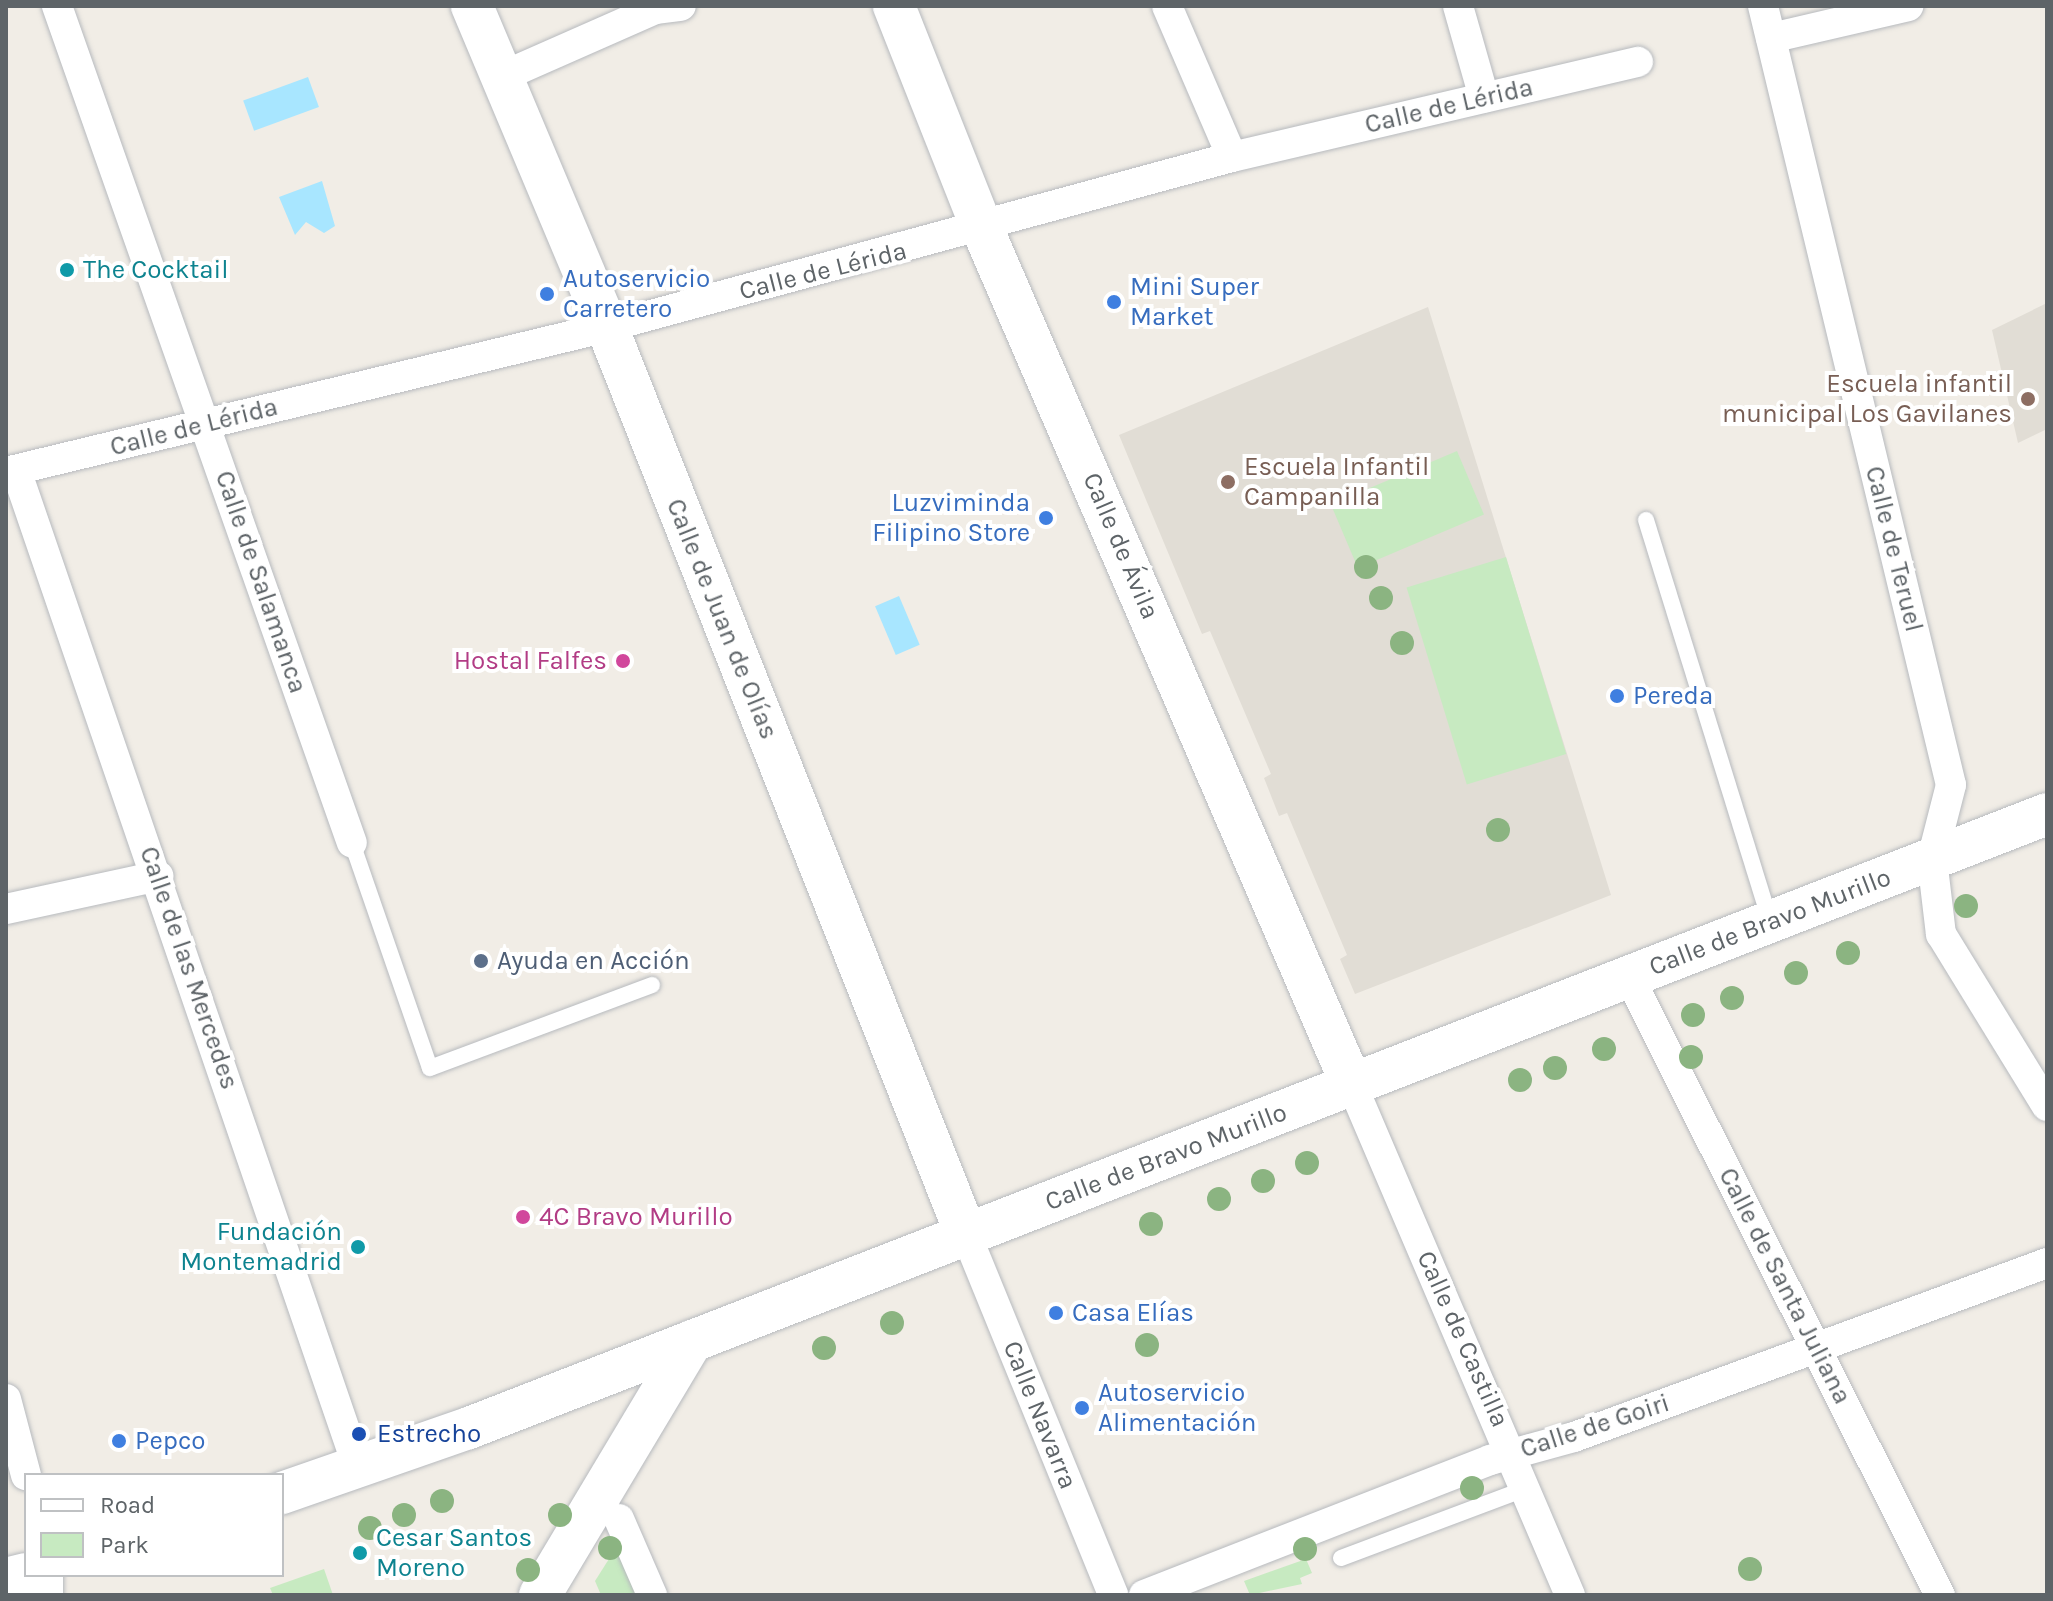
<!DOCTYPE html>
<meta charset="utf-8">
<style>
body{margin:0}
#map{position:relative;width:2053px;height:1601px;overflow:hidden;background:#f1ede6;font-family:Karla,sans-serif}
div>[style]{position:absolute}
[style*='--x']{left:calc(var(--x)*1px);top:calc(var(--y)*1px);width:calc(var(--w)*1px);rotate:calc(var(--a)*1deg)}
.education>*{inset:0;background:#e1ddd5}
.green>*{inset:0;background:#c7eac1;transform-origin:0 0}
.water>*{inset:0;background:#a8e6ff;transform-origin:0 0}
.roads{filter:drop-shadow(0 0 2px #b7babe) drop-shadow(0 0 2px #b7babe)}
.lane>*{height:16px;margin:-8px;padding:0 8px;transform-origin:8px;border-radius:8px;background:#fff}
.street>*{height:30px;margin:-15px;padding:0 15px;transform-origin:15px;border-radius:15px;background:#fff}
.secondary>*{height:42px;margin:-21px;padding:0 21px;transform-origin:21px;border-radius:21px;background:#fff}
.trees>*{width:24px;height:24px;margin:-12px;border-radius:50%;background:#8bb481}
.dots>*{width:22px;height:22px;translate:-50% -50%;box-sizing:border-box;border:4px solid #fff;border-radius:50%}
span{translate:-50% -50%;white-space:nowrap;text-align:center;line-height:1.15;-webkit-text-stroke:8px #fff;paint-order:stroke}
.street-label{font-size:26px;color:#5e6468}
.culture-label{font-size:26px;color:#0d838f}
.left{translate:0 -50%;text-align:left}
.right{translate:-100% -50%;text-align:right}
.shop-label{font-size:26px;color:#366cbe}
.education-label{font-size:26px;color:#785e54}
.hotel-label{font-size:26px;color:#b23c85}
.service-label{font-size:26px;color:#4e5e75}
.transit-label{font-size:26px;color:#164399}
.frame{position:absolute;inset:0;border:8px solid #5e6468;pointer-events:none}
.legend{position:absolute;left:24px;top:1473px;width:260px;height:104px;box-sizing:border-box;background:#fff;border:2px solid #bfc1c3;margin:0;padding:10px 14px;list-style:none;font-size:24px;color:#5e6468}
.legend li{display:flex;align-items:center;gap:16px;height:40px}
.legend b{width:40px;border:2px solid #bfc1c3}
</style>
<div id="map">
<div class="education">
<div style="clip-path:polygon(2047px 303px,2047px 429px,2018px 443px,1992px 330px)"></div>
<div style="clip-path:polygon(1428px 307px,1611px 895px,1355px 994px,1340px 959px,1347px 955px,1287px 813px,1279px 816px,1264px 778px,1271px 774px,1210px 631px,1202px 634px,1119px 435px)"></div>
</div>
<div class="green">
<div style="left:1457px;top:451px;width:69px;height:137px;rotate:67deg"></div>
<div style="left:1506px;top:557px;width:206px;height:104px;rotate:73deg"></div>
<div style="clip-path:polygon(614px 1551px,624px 1555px,641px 1595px,601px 1595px,595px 1581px)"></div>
<div style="clip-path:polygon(1306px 1559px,1312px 1573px,1300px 1578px,1302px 1584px,1250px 1595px,1244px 1581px)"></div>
<div style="clip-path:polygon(324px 1569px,333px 1595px,273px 1595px,270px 1588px)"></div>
</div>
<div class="water">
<div style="left:308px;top:77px;width:32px;height:69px;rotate:70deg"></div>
<div style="clip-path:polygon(322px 181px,335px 226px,324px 233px,306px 222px,295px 235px,279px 197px)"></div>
<div style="left:899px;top:596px;width:53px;height:26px;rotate:67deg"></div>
</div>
<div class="roads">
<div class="lane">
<div style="--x:1646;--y:520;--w:419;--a:72.8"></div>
<div style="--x:352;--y:843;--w:238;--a:70.9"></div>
<div style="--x:430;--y:1068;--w:237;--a:-20.5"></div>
<div style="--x:1341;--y:1558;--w:199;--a:-20.6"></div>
</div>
<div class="street">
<div style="--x:57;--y:6;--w:887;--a:70.59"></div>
<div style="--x:1167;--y:6;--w:164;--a:66.7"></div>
<div style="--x:1458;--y:6;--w:95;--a:74.1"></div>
<div style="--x:1763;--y:6;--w:801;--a:76.43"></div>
<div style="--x:1951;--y:785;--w:76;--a:104.4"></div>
<div style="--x:1932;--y:859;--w:76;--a:83.2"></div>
<div style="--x:1941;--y:934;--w:202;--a:58.4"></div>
<div style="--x:1771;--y:38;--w:141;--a:-13.1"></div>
<div style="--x:501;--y:77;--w:168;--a:-23.8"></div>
<div style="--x:655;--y:9;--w:26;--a:-7"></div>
<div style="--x:16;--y:470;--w:1055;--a:71.08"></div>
<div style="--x:6;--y:472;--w:618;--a:-13.56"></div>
<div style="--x:607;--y:327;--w:648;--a:-15.22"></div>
<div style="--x:1232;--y:157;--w:417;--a:-13.2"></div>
<div style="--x:6;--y:909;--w:156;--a:-12.2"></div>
<div style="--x:1629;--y:977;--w:692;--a:63.29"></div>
<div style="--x:1352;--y:1085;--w:555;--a:66.86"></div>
<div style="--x:966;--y:1234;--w:390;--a:67.8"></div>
<div style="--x:6;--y:1399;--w:79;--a:75.3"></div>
<div style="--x:619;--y:1519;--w:83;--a:66.5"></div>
<div style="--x:48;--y:1575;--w:20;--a:90"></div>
<div style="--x:1144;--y:1595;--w:371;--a:-21.3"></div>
<div style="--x:1490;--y:1460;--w:87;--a:-15.3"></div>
<div style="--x:1574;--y:1437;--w:504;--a:-20.2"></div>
</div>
<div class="secondary">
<div style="--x:472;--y:6;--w:348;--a:67.2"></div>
<div style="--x:607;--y:327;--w:975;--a:68.41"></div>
<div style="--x:894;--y:6;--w:239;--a:68.4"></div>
<div style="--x:982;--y:228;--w:933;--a:66.65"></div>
<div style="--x:282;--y:1493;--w:198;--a:-19.2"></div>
<div style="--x:469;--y:1428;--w:1693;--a:-21.26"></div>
<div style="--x:6;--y:1579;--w:21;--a:-14"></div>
<div style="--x:540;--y:1595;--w:296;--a:-59.1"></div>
</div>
</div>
<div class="trees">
<div style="left:1366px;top:567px"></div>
<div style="left:1381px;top:598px"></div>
<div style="left:1402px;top:643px"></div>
<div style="left:1498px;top:830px"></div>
<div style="left:1966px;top:906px"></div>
<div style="left:1848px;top:953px"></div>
<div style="left:1796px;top:973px"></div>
<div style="left:1732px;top:998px"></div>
<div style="left:1693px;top:1015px"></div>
<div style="left:1604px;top:1049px"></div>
<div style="left:1691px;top:1057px"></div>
<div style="left:1555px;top:1068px"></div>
<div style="left:1520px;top:1080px"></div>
<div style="left:1307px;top:1163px"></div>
<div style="left:1263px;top:1181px"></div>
<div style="left:1219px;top:1199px"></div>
<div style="left:1151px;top:1224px"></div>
<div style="left:892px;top:1323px"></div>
<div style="left:1147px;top:1345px"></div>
<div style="left:824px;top:1348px"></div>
<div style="left:1472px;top:1488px"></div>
<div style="left:442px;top:1501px"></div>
<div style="left:404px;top:1515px"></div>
<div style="left:560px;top:1515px"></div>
<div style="left:370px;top:1528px"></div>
<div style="left:610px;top:1548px"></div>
<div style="left:1305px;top:1549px"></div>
<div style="left:1750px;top:1569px"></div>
<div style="left:528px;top:1570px"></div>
</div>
<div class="dots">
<div style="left:67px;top:270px;background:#0f9aa8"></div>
<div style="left:547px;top:294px;background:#3f7fe0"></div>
<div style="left:1114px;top:302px;background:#3f7fe0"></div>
<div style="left:2028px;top:399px;background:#8d6e63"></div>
<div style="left:1228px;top:482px;background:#8d6e63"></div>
<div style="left:1046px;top:518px;background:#3f7fe0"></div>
<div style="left:623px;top:661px;background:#d1479c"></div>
<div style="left:1617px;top:696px;background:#3f7fe0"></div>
<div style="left:481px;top:961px;background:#5c6f8a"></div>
<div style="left:523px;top:1217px;background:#d1479c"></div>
<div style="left:358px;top:1247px;background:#0f9aa8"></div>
<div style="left:1056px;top:1313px;background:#3f7fe0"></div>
<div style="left:1082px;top:1408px;background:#3f7fe0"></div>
<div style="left:359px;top:1434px;background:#1a4fb4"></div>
<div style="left:119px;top:1441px;background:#3f7fe0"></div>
<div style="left:360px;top:1553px;background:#0f9aa8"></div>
</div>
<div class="street-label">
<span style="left:1449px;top:106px;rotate:-13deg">Calle de Lérida</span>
<span style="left:823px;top:271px;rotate:-14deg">Calle de Lérida</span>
<span style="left:194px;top:427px;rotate:-14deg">Calle de Lérida</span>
<span style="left:1121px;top:546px;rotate:67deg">Calle de Ávila</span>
<span style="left:1894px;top:549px;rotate:76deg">Calle de Teruel</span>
<span style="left:261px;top:582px;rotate:71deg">Calle de Salamanca</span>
<span style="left:722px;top:619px;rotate:68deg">Calle de Juan de Olías</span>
<span style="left:1770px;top:922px;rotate:-21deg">Calle de Bravo Murillo</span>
<span style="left:189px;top:968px;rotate:71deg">Calle de las Mercedes</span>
<span style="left:1166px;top:1157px;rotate:-21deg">Calle de Bravo Murillo</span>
<span style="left:1785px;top:1286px;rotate:63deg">Calle de Santa Juliana</span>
<span style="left:1463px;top:1339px;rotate:66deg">Calle de Castilla</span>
<span style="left:1040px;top:1415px;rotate:68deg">Calle Navarra</span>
<span style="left:1595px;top:1426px;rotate:-18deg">Calle de Goiri</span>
</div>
<div class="culture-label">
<span class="left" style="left:83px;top:270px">The Cocktail</span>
<span class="right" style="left:342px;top:1247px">Fundación<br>Montemadrid</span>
<span class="left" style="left:376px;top:1553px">Cesar Santos<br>Moreno</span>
</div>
<div class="shop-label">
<span class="left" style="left:563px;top:294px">Autoservicio<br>Carretero</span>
<span class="left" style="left:1130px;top:302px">Mini Super<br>Market</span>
<span class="right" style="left:1030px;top:518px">Luzviminda<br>Filipino Store</span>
<span class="left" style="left:1633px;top:696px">Pereda</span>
<span class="left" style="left:1072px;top:1313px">Casa Elías</span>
<span class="left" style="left:1098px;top:1408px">Autoservicio<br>Alimentación</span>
<span class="left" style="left:135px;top:1441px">Pepco</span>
</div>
<div class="education-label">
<span class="right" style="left:2012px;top:399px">Escuela infantil<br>municipal Los Gavilanes</span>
<span class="left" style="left:1244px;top:482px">Escuela Infantil<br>Campanilla</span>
</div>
<div class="hotel-label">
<span class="right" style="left:607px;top:661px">Hostal Falfes</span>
<span class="left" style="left:539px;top:1217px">4C Bravo Murillo</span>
</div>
<div class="service-label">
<span class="left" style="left:497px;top:961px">Ayuda en Acción</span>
</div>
<div class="transit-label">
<span class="left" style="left:377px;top:1434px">Estrecho</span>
</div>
<div class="frame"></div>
<ul class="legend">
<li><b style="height:10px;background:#fff"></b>Road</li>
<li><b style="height:22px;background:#c7eac1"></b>Park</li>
</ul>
</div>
